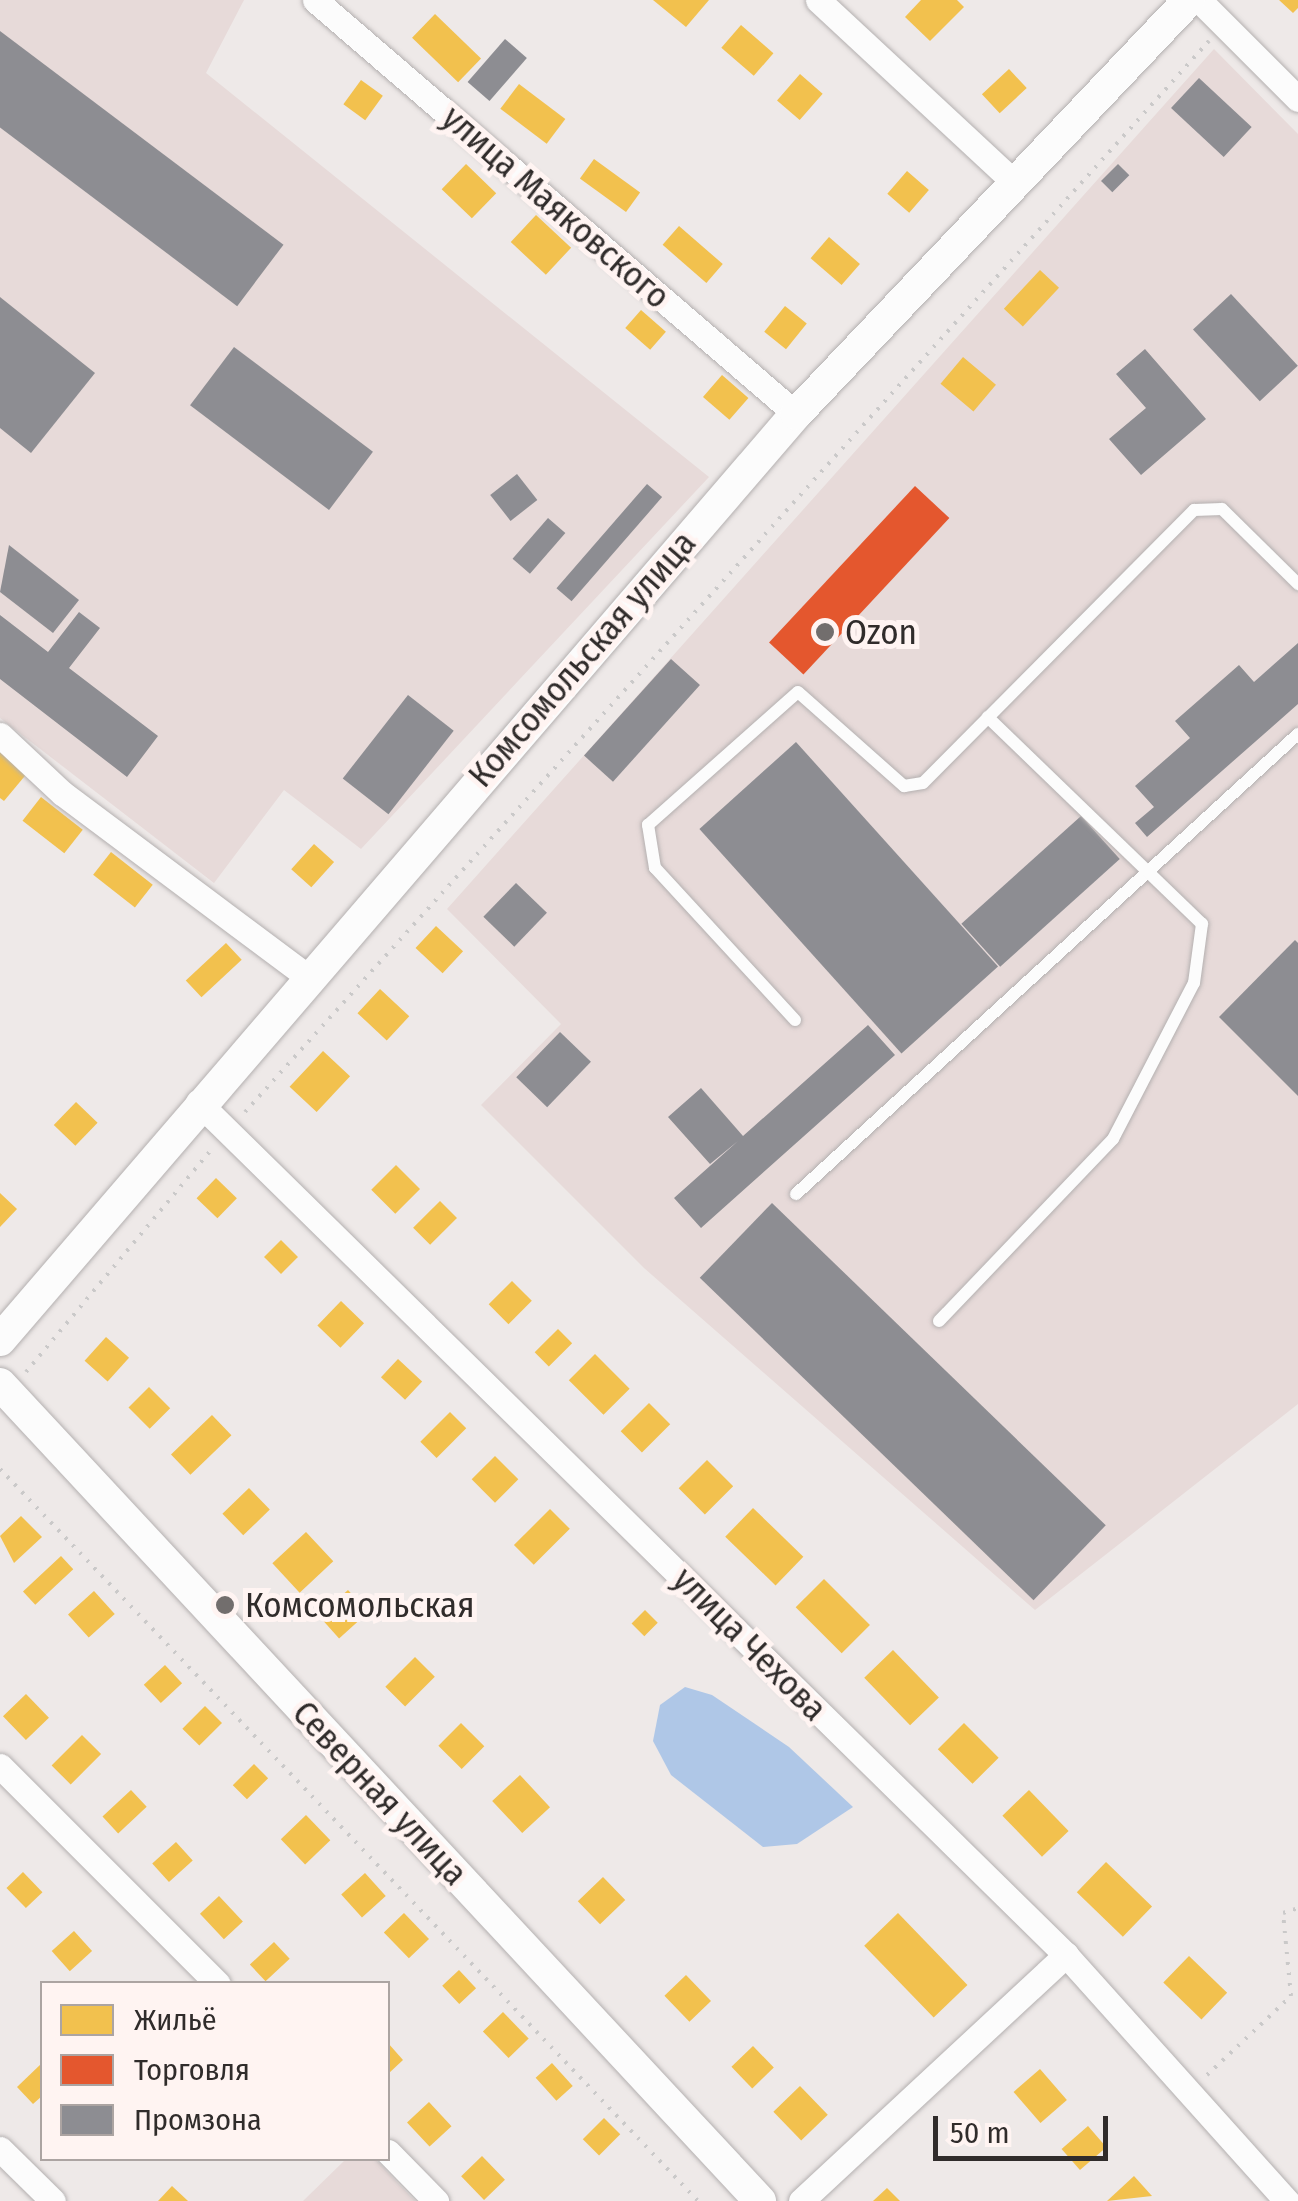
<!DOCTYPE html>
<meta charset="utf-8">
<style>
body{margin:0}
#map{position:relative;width:1298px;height:2201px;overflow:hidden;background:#eee9e8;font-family:"Fira Sans Condensed",sans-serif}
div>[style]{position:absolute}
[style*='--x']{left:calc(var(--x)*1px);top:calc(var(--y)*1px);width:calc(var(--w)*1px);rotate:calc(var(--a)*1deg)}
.built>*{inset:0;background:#e7dad9}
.water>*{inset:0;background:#afc7e7}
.homes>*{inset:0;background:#f2c14e;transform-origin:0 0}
.shops>*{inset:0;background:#e4572e;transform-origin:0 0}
.industry>*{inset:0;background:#8d8d92;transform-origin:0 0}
.path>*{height:4px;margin-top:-2px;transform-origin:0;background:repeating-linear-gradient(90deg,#cac9c9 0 2.5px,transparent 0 10.5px)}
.roads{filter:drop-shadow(0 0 2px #b4b0b0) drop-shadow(0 0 2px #b4b0b0)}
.service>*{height:12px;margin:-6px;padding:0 6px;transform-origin:6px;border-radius:6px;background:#fcfcfc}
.minor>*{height:25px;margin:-12.5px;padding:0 12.5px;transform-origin:12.5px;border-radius:12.5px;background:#fcfcfc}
.tertiary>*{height:32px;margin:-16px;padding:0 16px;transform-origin:16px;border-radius:16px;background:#fcfcfc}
.dots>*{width:28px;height:28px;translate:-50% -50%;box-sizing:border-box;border:5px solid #fff4f2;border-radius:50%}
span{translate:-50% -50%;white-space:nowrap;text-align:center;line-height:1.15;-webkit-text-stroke:10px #fff4f2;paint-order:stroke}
.street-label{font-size:35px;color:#302c2b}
.poi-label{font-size:35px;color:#302c2b}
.left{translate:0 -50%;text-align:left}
.legend{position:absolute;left:40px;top:1981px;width:350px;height:180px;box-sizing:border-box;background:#fff4f2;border:2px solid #aca4a2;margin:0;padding:12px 18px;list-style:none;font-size:30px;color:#302c2b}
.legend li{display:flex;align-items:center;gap:20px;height:50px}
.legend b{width:50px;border:2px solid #aca4a2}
.scale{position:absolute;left:933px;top:2116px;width:175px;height:45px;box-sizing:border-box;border:5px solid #302c2b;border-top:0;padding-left:12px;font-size:30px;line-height:35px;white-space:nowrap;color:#302c2b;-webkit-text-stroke:8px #fff4f2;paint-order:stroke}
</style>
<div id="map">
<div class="built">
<div style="clip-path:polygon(0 0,244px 0,206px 73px,709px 477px,361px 849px,284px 790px,214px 883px,0 718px)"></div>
<div style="clip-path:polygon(1214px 49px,1298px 134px,1298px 1404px,1035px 1610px,644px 1268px,481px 1105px,561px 1024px,447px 909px)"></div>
<div style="clip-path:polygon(347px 2158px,375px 2159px,415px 2201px,303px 2201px)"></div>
</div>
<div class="water">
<div style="clip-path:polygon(685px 1687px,712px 1695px,789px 1747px,853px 1807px,797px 1844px,763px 1847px,671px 1775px,653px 1741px,660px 1705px)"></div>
</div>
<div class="homes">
<div style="clip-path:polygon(653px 0,709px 0,686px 27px)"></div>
<div style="clip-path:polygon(921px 0,957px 0,964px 7px,930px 41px,905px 17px)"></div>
<div style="clip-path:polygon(1279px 0,1298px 0,1298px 8px,1293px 13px)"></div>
<div style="left:435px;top:14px;width:64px;height:33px;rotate:44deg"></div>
<div style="left:741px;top:25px;width:43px;height:30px;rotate:41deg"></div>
<div style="left:1009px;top:69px;width:26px;height:37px;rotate:47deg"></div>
<div style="left:800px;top:74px;width:30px;height:35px;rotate:41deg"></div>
<div style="left:361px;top:80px;width:27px;height:30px;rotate:36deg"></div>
<div style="left:519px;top:84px;width:58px;height:31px;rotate:37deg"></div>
<div style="left:594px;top:159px;width:57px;height:24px;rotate:36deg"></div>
<div style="left:466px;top:164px;width:42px;height:35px;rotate:44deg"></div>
<div style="left:907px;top:171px;width:29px;height:30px;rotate:41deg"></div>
<div style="left:536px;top:215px;width:48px;height:37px;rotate:43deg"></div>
<div style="left:679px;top:226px;width:58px;height:25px;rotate:41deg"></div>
<div style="left:829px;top:237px;width:41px;height:28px;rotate:41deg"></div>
<div style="left:1040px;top:270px;width:26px;height:53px;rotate:43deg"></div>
<div style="left:785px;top:306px;width:28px;height:33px;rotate:39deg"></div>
<div style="left:641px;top:310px;width:33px;height:24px;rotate:41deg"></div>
<div style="left:963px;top:357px;width:43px;height:35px;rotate:40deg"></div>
<div style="left:722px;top:375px;width:35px;height:29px;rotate:41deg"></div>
<div style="clip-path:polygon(0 747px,29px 771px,4px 801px,0 798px)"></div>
<div style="left:41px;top:797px;width:53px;height:30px;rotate:38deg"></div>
<div style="left:314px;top:844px;width:27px;height:34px;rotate:42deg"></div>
<div style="left:111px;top:852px;width:53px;height:29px;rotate:38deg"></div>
<div style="left:436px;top:926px;width:37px;height:30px;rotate:43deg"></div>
<div style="left:226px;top:943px;width:23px;height:55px;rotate:47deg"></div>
<div style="left:380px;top:989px;width:40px;height:33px;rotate:43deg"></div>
<div style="left:323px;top:1051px;width:37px;height:49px;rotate:43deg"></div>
<div style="left:76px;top:1102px;width:30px;height:32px;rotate:44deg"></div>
<div style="left:396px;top:1165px;width:34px;height:35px;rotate:45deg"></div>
<div style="left:216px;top:1178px;width:29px;height:28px;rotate:44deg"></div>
<div style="clip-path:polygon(0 1193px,17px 1209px,0 1227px)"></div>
<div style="left:440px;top:1201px;width:24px;height:38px;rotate:45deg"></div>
<div style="left:281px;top:1240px;width:24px;height:24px;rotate:45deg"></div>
<div style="left:512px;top:1281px;width:28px;height:33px;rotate:45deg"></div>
<div style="left:341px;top:1301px;width:32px;height:34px;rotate:44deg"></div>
<div style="left:558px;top:1329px;width:20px;height:33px;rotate:45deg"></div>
<div style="left:106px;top:1337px;width:31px;height:32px;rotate:42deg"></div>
<div style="left:595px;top:1354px;width:49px;height:37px;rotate:45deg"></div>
<div style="left:398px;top:1359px;width:33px;height:25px;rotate:43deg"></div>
<div style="left:149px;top:1387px;width:30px;height:29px;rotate:45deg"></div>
<div style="left:649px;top:1403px;width:30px;height:40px;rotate:45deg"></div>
<div style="left:450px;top:1412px;width:23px;height:42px;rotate:45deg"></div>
<div style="left:212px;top:1415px;width:28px;height:57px;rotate:46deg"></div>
<div style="left:495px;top:1456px;width:33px;height:33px;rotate:45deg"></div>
<div style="left:707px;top:1460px;width:37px;height:40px;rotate:45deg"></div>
<div style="left:249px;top:1488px;width:30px;height:37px;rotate:46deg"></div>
<div style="left:753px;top:1508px;width:70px;height:40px;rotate:44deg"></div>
<div style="left:550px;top:1509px;width:28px;height:51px;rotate:45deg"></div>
<div style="clip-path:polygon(21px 1516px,42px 1537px,14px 1563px,0 1536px)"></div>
<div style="left:306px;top:1532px;width:40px;height:46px;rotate:47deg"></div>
<div style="left:61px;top:1556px;width:18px;height:52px;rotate:47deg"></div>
<div style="left:824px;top:1579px;width:65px;height:40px;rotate:45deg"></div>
<div style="left:348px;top:1590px;width:30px;height:39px;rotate:48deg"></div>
<div style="left:94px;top:1591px;width:31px;height:35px;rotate:48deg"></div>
<div style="left:645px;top:1610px;width:18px;height:19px;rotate:45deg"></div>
<div style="left:893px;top:1650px;width:66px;height:40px;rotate:46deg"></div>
<div style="left:415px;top:1657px;width:28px;height:42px;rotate:45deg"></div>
<div style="left:165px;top:1665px;width:25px;height:29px;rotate:47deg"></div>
<div style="left:26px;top:1694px;width:33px;height:32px;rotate:46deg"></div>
<div style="left:205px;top:1706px;width:24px;height:32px;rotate:45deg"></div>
<div style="left:461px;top:1723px;width:33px;height:32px;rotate:45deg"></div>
<div style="left:964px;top:1723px;width:49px;height:37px;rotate:45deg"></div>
<div style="left:82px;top:1735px;width:27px;height:43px;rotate:45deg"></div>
<div style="left:254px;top:1764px;width:20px;height:30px;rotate:45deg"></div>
<div style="left:520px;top:1775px;width:44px;height:38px;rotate:47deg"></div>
<div style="left:131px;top:1790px;width:23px;height:39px;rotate:47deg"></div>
<div style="left:1029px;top:1790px;width:57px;height:37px;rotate:46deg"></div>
<div style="left:306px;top:1815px;width:35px;height:35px;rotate:46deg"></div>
<div style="left:176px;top:1842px;width:25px;height:32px;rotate:48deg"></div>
<div style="left:1106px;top:1862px;width:64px;height:42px;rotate:44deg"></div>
<div style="left:23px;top:1872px;width:28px;height:23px;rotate:46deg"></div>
<div style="left:365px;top:1873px;width:31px;height:32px;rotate:48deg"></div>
<div style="left:603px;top:1877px;width:32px;height:35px;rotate:46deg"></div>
<div style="left:219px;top:1896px;width:35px;height:26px;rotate:47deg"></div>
<div style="left:404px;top:1913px;width:36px;height:28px;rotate:46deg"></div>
<div style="left:898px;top:1913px;width:100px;height:47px;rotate:46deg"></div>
<div style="left:74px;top:1931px;width:27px;height:30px;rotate:48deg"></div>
<div style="left:274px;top:1942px;width:23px;height:33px;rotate:47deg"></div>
<div style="left:1189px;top:1956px;width:53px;height:37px;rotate:44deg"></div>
<div style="left:459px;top:1970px;width:25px;height:23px;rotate:47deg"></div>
<div style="left:686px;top:1975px;width:36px;height:30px;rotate:46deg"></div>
<div style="left:503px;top:2012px;width:37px;height:28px;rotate:46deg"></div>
<div style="clip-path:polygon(388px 2043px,403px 2060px,388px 2074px)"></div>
<div style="left:753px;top:2046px;width:30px;height:30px;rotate:46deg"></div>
<div style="clip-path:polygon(42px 2063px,42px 2096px,33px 2104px,17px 2087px)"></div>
<div style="left:552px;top:2063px;width:31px;height:22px;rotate:48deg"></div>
<div style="left:1040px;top:2069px;width:41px;height:35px;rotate:49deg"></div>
<div style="left:800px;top:2086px;width:40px;height:37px;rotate:46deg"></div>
<div style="left:429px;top:2102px;width:33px;height:30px;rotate:47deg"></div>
<div style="left:604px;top:2118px;width:23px;height:30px;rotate:45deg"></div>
<div style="left:1088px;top:2126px;width:28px;height:35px;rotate:49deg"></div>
<div style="left:482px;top:2156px;width:33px;height:29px;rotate:46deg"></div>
<div style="clip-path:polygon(1134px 2176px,1152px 2196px,1107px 2201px)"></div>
<div style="clip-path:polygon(172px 2186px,188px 2201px,158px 2201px)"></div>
<div style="clip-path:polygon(887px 2188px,900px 2201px,873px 2201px)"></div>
</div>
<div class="shops">
<div style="left:915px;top:486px;width:47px;height:214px;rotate:43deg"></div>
</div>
<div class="industry">
<div style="left:0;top:31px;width:355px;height:77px;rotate:37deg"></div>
<div style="left:505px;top:39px;width:29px;height:57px;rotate:41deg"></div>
<div style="left:1199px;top:78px;width:72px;height:41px;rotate:43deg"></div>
<div style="left:1118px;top:164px;width:16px;height:24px;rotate:45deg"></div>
<div style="left:1231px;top:294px;width:98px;height:52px;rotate:47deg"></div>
<div style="clip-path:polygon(0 297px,95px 373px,31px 453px,0 428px)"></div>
<div style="left:234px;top:347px;width:174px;height:73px;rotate:37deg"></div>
<div style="clip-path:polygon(1145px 349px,1206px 419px,1141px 475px,1109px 439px,1146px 408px,1116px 374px)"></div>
<div style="left:517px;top:474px;width:33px;height:34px;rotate:52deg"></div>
<div style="left:647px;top:484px;width:20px;height:138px;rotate:41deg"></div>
<div style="left:548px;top:518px;width:23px;height:54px;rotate:41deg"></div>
<div style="clip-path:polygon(9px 545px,79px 600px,53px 633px,0 592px)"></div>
<div style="clip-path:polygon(79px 612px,100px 628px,69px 668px,158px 736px,127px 777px,0 679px,0 615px,48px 652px)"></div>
<div style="clip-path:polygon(1298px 643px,1298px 704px,1147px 837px,1135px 823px,1154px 807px,1135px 786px,1190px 738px,1175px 721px,1239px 665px,1254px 682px)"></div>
<div style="left:671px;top:659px;width:39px;height:130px;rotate:42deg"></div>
<div style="left:408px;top:695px;width:58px;height:106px;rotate:38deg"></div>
<div style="left:796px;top:742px;width:302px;height:130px;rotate:48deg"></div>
<div style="left:1081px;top:816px;width:58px;height:161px;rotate:48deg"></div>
<div style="left:516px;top:883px;width:43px;height:47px;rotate:44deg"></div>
<div style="clip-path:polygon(1295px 940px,1298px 943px,1298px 1096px,1219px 1017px)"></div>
<div style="clip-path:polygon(868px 1025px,895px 1055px,701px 1228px,674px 1198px,738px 1141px,710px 1164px,668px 1117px,701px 1088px,743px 1136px)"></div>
<div style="left:560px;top:1032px;width:43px;height:63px;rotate:44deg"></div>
<div style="left:772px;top:1203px;width:464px;height:104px;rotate:44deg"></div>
</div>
<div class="path">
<div style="--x:245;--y:1112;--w:1441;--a:-48.01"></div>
<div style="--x:26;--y:1372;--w:290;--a:-50.2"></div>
<div style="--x:0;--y:1469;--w:1011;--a:46.36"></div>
<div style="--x:1207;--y:2075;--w:115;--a:-43.2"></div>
<div style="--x:1291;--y:1996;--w:83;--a:-95.5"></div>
<div style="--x:1283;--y:1913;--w:16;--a:-18"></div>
</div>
<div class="roads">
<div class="service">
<div style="--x:795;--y:1020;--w:207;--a:-132.6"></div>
<div style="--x:655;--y:868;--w:44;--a:-99.2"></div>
<div style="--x:648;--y:825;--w:200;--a:-41.6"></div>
<div style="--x:798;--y:692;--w:142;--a:41.6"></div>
<div style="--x:904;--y:786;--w:19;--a:-9"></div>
<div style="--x:923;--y:783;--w:385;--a:-45.2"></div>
<div style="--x:1194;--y:510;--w:28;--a:-2"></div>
<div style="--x:1222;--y:509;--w:107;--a:44.6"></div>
<div style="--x:796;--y:1194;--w:681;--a:-42.5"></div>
<div style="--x:939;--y:1321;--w:252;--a:-46.3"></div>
<div style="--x:1113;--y:1139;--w:176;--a:-62.6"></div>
<div style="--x:1194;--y:983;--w:60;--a:-82.3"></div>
<div style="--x:1202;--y:924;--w:298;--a:-136"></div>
</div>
<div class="minor">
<div style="--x:315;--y:0;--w:635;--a:40.72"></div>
<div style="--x:818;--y:0;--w:269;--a:42.9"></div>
<div style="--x:1199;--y:0;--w:140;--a:45"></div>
<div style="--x:0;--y:735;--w:85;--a:43.1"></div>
<div style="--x:62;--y:793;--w:304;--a:36.8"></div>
<div style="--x:198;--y:1102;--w:1217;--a:44.5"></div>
<div style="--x:1066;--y:1955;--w:331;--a:48.1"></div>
<div style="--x:0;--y:1766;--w:308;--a:45"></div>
<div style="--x:0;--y:2149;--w:74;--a:44.5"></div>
<div style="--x:388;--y:2152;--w:69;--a:45.6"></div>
<div style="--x:801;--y:2201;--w:362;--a:-42.9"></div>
</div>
<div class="tertiary">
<div style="--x:0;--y:1340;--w:1221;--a:-49.32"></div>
<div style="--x:796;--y:414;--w:571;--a:-46.49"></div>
<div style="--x:0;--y:1384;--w:1116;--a:47.07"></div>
</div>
</div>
<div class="dots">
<div style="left:825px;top:632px;background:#726e6d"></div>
<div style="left:225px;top:1605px;background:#726e6d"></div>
</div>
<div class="street-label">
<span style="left:556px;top:207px;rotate:41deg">улица Маяковского</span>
<span style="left:582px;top:659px;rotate:-49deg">Комсомольская улица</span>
<span style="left:750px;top:1644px;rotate:45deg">улица Чехова</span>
<span style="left:380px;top:1793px;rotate:47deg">Северная улица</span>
</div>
<div class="poi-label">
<span class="left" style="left:845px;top:632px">Ozon</span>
<span class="left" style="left:245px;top:1605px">Комсомольская</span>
</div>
<ul class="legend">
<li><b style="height:28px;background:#f2c14e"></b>Жильё</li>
<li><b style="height:28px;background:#e4572e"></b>Торговля</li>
<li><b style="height:28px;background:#8d8d92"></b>Промзона</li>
</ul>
<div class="scale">50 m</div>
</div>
